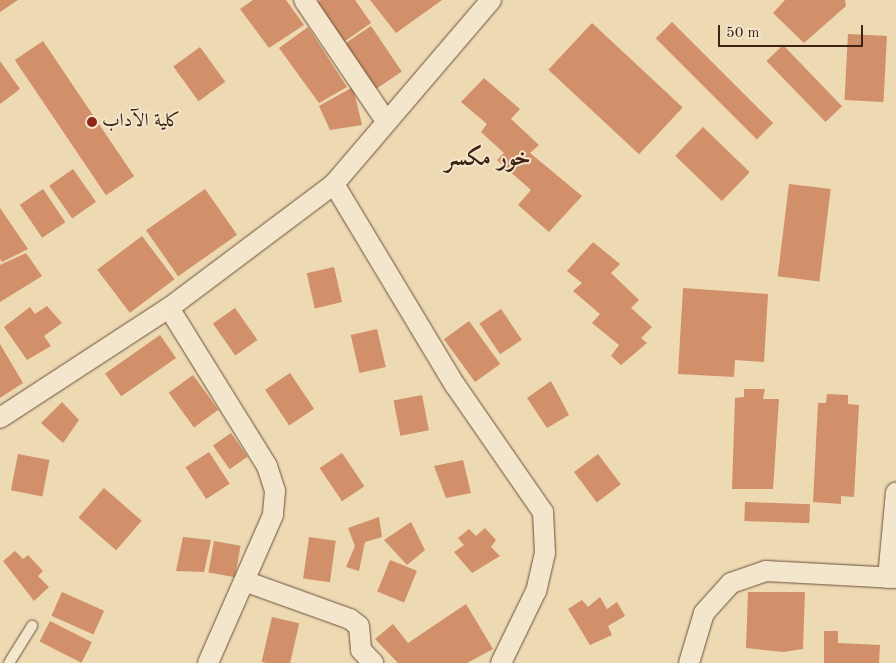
<!DOCTYPE html>
<meta charset="utf-8">
<style>
body{margin:0}
#map{position:relative;width:896px;height:663px;overflow:hidden;background:#edd9b2;font-family:"Old Standard TT",Amiri,serif}
div>[style]{position:absolute}
[style*='--x']{left:calc(var(--x)*1px);top:calc(var(--y)*1px);width:calc(var(--w)*1px);rotate:calc(var(--a)*1deg)}
.building>*{inset:0;background:#d18f6a;transform-origin:0 0}
.roads{filter:drop-shadow(0 0 1px #6b503b) drop-shadow(0 0 1px #6b503b)}
.lane>*{height:10px;margin:-5px;padding:0 5px;transform-origin:5px;border-radius:5px;background:#f3e6cd}
.street>*{height:20px;margin:-10px;padding:0 10px;transform-origin:10px;border-radius:10px;background:#f3e6cd}
.dots>*{width:14px;height:14px;translate:-50% -50%;box-sizing:border-box;border:2px solid #f3e6cd;border-radius:50%}
span{translate:-50% -50%;white-space:nowrap;text-align:center;line-height:1.15;-webkit-text-stroke:4px #f3e6cd;paint-order:stroke}
.poi-label{font-size:19px;color:#402213}
.left{translate:0 -50%;text-align:left}
.district-label{font-size:24px;color:#402213;font-weight:700}
.scale{position:absolute;left:718px;top:25px;width:145px;height:22px;box-sizing:border-box;border:2px solid #402213;border-top:0;padding-left:6px;font-size:15px;line-height:18px;white-space:nowrap;color:#402213;-webkit-text-stroke:4px #f3e6cd;paint-order:stroke}
</style>
<div id="map">
<div class="building">
<div style="clip-path:polygon(0 0,18px 0,0 12px)"></div>
<div style="clip-path:polygon(253px 0,286px 0,304px 25px,269px 48px,240px 9px)"></div>
<div style="clip-path:polygon(320px 0,355px 0,371px 23px,341px 44px,314px 4px)"></div>
<div style="clip-path:polygon(370px 0,442px 0,396px 33px)"></div>
<div style="clip-path:polygon(785px 0,845px 0,846px 6px,804px 43px,773px 13px)"></div>
<div style="left:672px;top:22px;width:143px;height:23px;rotate:45deg"></div>
<div style="left:592px;top:23px;width:124px;height:64px;rotate:43deg"></div>
<div style="left:371px;top:26px;width:55px;height:35px;rotate:56deg"></div>
<div style="clip-path:polygon(308px 27px,347px 87px,319px 103px,279px 48px)"></div>
<div style="left:848px;top:34px;width:39px;height:66px;rotate:3deg"></div>
<div style="left:43px;top:41px;width:163px;height:34px;rotate:56deg"></div>
<div style="left:783px;top:45px;width:85px;height:23px;rotate:46deg"></div>
<div style="left:200px;top:47px;width:43px;height:33px;rotate:54deg"></div>
<div style="clip-path:polygon(0 61px,20px 89px,0 104px)"></div>
<div style="clip-path:polygon(484px 78px,520px 109px,511px 119px,539px 145px,530px 153px,582px 196px,549px 232px,518px 205px,531px 190px,497px 160px,504px 153px,481px 132px,487px 124px,461px 102px)"></div>
<div style="clip-path:polygon(353px 87px,362px 125px,330px 130px,319px 106px)"></div>
<div style="left:703px;top:127px;width:65px;height:40px;rotate:44deg"></div>
<div style="left:73px;top:169px;width:40px;height:29px;rotate:55deg"></div>
<div style="left:789px;top:184px;width:42px;height:93px;rotate:7deg"></div>
<div style="left:43px;top:189px;width:40px;height:28px;rotate:56deg"></div>
<div style="left:205px;top:189px;width:56px;height:72px;rotate:55deg"></div>
<div style="clip-path:polygon(0 208px,28px 249px,2px 262px,0 259px)"></div>
<div style="left:142px;top:236px;width:54px;height:56px;rotate:53deg"></div>
<div style="clip-path:polygon(593px 242px,620px 264px,611px 273px,639px 300px,631px 308px,652px 327px,641px 338px,647px 343px,621px 365px,611px 356px,619px 345px,592px 323px,600px 314px,573px 291px,582px 283px,567px 271px)"></div>
<div style="clip-path:polygon(26px 253px,42px 276px,0 302px,0 265px)"></div>
<div style="left:334px;top:267px;width:36px;height:28px;rotate:77deg"></div>
<div style="clip-path:polygon(683px 288px,768px 294px,764px 362px,735px 360px,734px 377px,678px 374px)"></div>
<div style="clip-path:polygon(47px 306px,62px 323px,44px 336px,51px 346px,27px 360px,4px 327px,30px 307px,35px 314px)"></div>
<div style="left:235px;top:308px;width:39px;height:27px;rotate:55deg"></div>
<div style="left:501px;top:309px;width:37px;height:26px;rotate:56deg"></div>
<div style="left:469px;top:321px;width:53px;height:31px;rotate:54deg"></div>
<div style="left:377px;top:329px;width:39px;height:27px;rotate:77deg"></div>
<div style="left:160px;top:335px;width:28px;height:67px;rotate:55deg"></div>
<div style="clip-path:polygon(0 344px,23px 383px,0 398px)"></div>
<div style="left:290px;top:373px;width:43px;height:30px;rotate:56deg"></div>
<div style="left:193px;top:375px;width:43px;height:30px;rotate:54deg"></div>
<div style="clip-path:polygon(551px 381px,569px 415px,547px 428px,527px 398px)"></div>
<div style="clip-path:polygon(744px 389px,765px 389px,763px 399px,779px 399px,773px 489px,732px 489px,735px 398px,744px 397px)"></div>
<div style="clip-path:polygon(827px 394px,848px 395px,848px 404px,859px 405px,854px 497px,841px 496px,841px 504px,813px 502px,818px 403px,826px 403px)"></div>
<div style="left:422px;top:395px;width:36px;height:29px;rotate:79deg"></div>
<div style="clip-path:polygon(62px 402px,79px 420px,63px 443px,41px 423px)"></div>
<div style="left:231px;top:433px;width:29px;height:22px;rotate:55deg"></div>
<div style="left:209px;top:452px;width:38px;height:28px;rotate:57deg"></div>
<div style="left:342px;top:453px;width:40px;height:27px;rotate:56deg"></div>
<div style="left:18px;top:454px;width:32px;height:37px;rotate:11deg"></div>
<div style="left:598px;top:454px;width:38px;height:30px;rotate:53deg"></div>
<div style="clip-path:polygon(463px 460px,471px 493px,446px 498px,434px 466px)"></div>
<div style="left:104px;top:488px;width:50px;height:39px;rotate:41deg"></div>
<div style="left:745px;top:502px;width:65px;height:19px;rotate:2deg"></div>
<div style="clip-path:polygon(379px 517px,382px 537px,365px 542px,359px 571px,346px 567px,355px 546px,348px 528px)"></div>
<div style="clip-path:polygon(411px 522px,425px 550px,407px 565px,384px 540px)"></div>
<div style="clip-path:polygon(485px 528px,496px 540px,491px 547px,500px 556px,472px 573px,454px 552px,464px 545px,458px 538px,469px 529px,476px 536px)"></div>
<div style="clip-path:polygon(183px 537px,211px 540px,204px 572px,176px 571px)"></div>
<div style="left:309px;top:537px;width:27px;height:42px;rotate:8deg"></div>
<div style="left:214px;top:541px;width:27px;height:32px;rotate:10deg"></div>
<div style="clip-path:polygon(15px 551px,23px 559px,28px 555px,43px 571px,38px 576px,49px 587px,34px 601px,3px 561px)"></div>
<div style="left:390px;top:560px;width:29px;height:34px;rotate:22deg"></div>
<div style="left:62px;top:592px;width:46px;height:26px;rotate:24deg"></div>
<div style="clip-path:polygon(748px 592px,805px 592px,803px 649px,783px 652px,746px 648px)"></div>
<div style="clip-path:polygon(600px 597px,607px 609px,617px 602px,625px 616px,608px 626px,612px 635px,590px 645px,568px 609px,582px 600px,588px 607px)"></div>
<div style="clip-path:polygon(466px 604px,493px 649px,467px 663px,398px 663px,375px 639px,393px 624px,408px 643px)"></div>
<div style="left:272px;top:617px;width:28px;height:46px;rotate:13deg"></div>
<div style="left:50px;top:621px;width:47px;height:23px;rotate:27deg"></div>
<div style="clip-path:polygon(824px 631px,838px 631px,838px 643px,880px 645px,879px 663px,824px 663px)"></div>
</div>
<div class="roads">
<div class="lane">
<div style="--x:9;--y:663;--w:44;--a:-58.1"></div>
</div>
<div class="street">
<div style="--x:304;--y:0;--w:146;--a:55.9"></div>
<div style="--x:334;--y:184;--w:235;--a:59"></div>
<div style="--x:455;--y:385;--w:155;--a:55.3"></div>
<div style="--x:543;--y:512;--w:41;--a:87.2"></div>
<div style="--x:545;--y:553;--w:39;--a:103"></div>
<div style="--x:536;--y:591;--w:80;--a:115.9"></div>
<div style="--x:169;--y:308;--w:186;--a:58.2"></div>
<div style="--x:267;--y:466;--w:26;--a:72"></div>
<div style="--x:275;--y:491;--w:24;--a:95"></div>
<div style="--x:273;--y:515;--w:162;--a:113.7"></div>
<div style="--x:0;--y:418;--w:202;--a:-33.1"></div>
<div style="--x:169;--y:308;--w:206;--a:-36.9"></div>
<div style="--x:334;--y:184;--w:242;--a:-49.5"></div>
<div style="--x:888;--y:578;--w:86;--a:-84.7"></div>
<div style="--x:247;--y:582;--w:109;--a:19.8"></div>
<div style="--x:350;--y:619;--w:11;--a:38"></div>
<div style="--x:359;--y:626;--w:24;--a:85"></div>
<div style="--x:361;--y:650;--w:18;--a:47"></div>
<div style="--x:689;--y:663;--w:52;--a:-73.3"></div>
<div style="--x:704;--y:613;--w:40;--a:-48"></div>
<div style="--x:731;--y:583;--w:37;--a:-19"></div>
<div style="--x:766;--y:571;--w:130;--a:3.1"></div>
</div>
</div>
<div class="dots">
<div style="left:92px;top:122px;background:#8f2418"></div>
</div>
<div class="poi-label">
<span class="left" style="left:102px;top:122px">كلية الآداب</span>
</div>
<div class="district-label">
<span style="left:488px;top:160px">خور مكسر</span>
</div>
<div class="scale">50 m</div>
</div>
